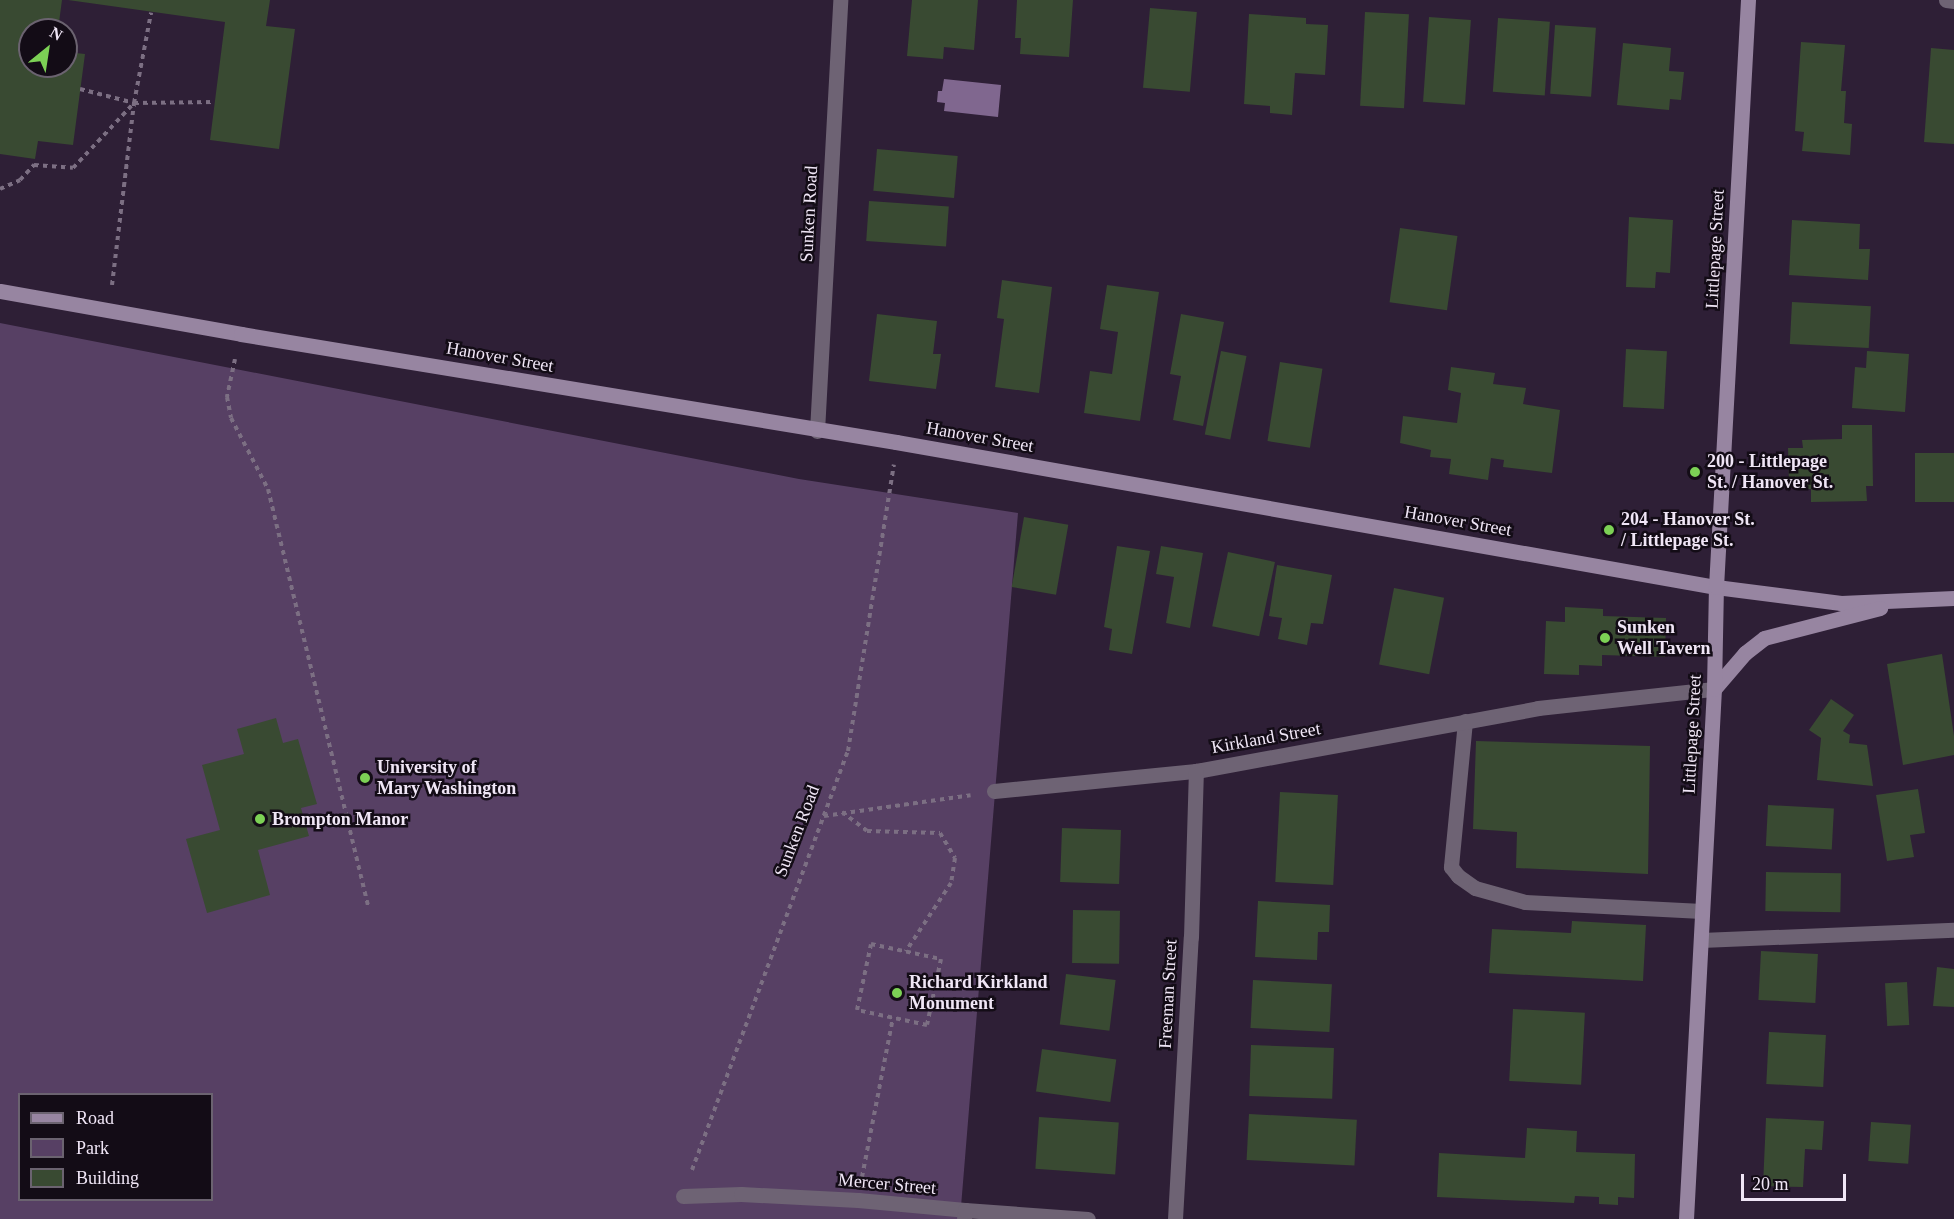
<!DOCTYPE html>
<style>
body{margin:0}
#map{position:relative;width:1954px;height:1219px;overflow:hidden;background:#2e1f36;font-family:"Times New Roman",serif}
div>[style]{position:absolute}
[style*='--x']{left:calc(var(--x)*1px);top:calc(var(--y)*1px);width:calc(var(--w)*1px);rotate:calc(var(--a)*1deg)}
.green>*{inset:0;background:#574064}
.water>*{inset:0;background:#80678f}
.building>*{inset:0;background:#394a32;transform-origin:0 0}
.path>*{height:4px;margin-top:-2px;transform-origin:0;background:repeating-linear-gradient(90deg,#7c6f83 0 4.5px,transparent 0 9px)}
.lane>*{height:15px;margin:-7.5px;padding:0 7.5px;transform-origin:7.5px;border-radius:7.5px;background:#6e6374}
.street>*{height:15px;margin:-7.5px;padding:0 7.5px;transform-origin:7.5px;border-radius:7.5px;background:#6e6374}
.secondary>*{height:15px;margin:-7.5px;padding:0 7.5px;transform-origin:7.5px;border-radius:7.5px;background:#9785a1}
.dots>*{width:16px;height:16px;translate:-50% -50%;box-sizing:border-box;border:3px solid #130c16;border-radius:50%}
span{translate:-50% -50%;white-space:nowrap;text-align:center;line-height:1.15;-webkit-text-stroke:5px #130c16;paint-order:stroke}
.street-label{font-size:18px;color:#f0e6f6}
.poi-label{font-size:18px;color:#f0e6f6;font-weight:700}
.left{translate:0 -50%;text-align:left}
.legend{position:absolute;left:18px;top:1093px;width:195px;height:108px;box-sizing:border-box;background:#130c16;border:2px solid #6b6370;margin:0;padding:8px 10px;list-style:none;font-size:18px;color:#f0e6f6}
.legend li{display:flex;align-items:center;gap:12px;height:30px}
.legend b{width:30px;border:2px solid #6b6370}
.north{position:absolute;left:18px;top:18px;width:60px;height:60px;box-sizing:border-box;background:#130c16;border:2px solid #6b6370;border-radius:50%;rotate:30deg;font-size:16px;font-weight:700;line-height:24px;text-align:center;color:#f0e6f6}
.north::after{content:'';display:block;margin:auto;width:21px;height:27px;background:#7cd155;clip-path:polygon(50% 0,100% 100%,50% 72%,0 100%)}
.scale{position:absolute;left:1741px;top:1174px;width:105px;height:27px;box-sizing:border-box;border:3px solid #f0e6f6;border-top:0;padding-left:8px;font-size:18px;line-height:21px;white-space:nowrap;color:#f0e6f6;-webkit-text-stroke:4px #130c16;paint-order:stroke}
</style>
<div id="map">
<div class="green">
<div style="clip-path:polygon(evenodd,0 323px,799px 479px,1018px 513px,960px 1219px,0 1219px,0 323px,20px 1094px,212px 1094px,212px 1200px,20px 1200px,20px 1094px)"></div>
</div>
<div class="water">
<div style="clip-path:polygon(944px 79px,1001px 85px,998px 117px,944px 111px,945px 103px,937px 102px,938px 91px,942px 91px)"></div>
</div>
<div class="building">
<div style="clip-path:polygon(0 0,62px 0,58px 30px,30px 30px,30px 66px,66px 66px,66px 52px,85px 54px,73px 145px,38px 141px,35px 159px,0 154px)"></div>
<div style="clip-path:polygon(68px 0,270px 0,266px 26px,295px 29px,279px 149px,210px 140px,225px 22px)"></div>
<div style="clip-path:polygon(912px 0,978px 0,974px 50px,944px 47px,943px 59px,907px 56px)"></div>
<div style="clip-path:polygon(1017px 0,1073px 0,1069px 57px,1020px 54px,1021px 38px,1015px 38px)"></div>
<div style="left:1150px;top:8px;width:47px;height:80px;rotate:5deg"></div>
<div style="left:1365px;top:12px;width:44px;height:94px;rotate:3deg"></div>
<div style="clip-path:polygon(1249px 14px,1306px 18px,1306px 24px,1328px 25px,1325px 75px,1295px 73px,1292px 115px,1270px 113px,1270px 106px,1244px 104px)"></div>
<div style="left:1429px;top:17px;width:42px;height:85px;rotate:4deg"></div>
<div style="left:1498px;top:18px;width:52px;height:74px;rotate:4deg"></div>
<div style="left:1555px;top:25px;width:41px;height:69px;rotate:4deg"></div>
<div style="clip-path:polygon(1801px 42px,1845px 45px,1841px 91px,1846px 91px,1844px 123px,1852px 124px,1850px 155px,1802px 151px,1804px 132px,1795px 131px)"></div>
<div style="clip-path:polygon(1623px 43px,1671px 48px,1669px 71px,1684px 72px,1681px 100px,1670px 99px,1669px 110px,1617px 105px)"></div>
<div style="clip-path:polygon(1931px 48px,1954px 50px,1954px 144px,1924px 142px)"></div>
<div style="left:877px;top:149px;width:81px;height:42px;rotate:5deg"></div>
<div style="left:869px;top:201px;width:80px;height:40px;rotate:4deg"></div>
<div style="clip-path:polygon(1629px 217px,1673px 220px,1670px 273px,1656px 272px,1655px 288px,1626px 287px)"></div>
<div style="clip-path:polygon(1792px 220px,1860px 224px,1859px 249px,1870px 249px,1868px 280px,1789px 275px)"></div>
<div style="left:1400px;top:228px;width:58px;height:75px;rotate:8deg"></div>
<div style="clip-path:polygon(1002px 280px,1052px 287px,1039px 393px,995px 387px,1004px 319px,997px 318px)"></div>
<div style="clip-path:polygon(1107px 285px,1159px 292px,1140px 421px,1084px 413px,1090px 371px,1112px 374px,1118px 332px,1100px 329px)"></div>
<div style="left:1792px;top:302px;width:79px;height:42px;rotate:3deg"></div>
<div style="clip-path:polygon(877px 314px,937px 321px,933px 354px,941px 354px,936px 389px,869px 381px)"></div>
<div style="clip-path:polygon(1181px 314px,1224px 322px,1203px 426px,1173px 420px,1181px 376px,1170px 374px)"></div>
<div style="left:1626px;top:349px;width:41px;height:58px;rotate:3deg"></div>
<div style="left:1221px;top:351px;width:26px;height:85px;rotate:11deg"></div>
<div style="clip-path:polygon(1867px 351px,1909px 354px,1905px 412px,1852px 408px,1855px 367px,1866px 368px)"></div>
<div style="left:1280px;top:362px;width:43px;height:80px;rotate:9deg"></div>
<div style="clip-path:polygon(1451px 367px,1495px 373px,1493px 384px,1526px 388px,1523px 404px,1560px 410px,1552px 473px,1503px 467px,1504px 460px,1491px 458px,1488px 480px,1449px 474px,1451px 459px,1430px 457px,1431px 450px,1400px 443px,1403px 416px,1457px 423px,1461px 393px,1448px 390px)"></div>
<div style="clip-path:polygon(1842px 425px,1872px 425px,1873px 486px,1866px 486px,1867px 501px,1811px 502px,1811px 489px,1803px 489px,1803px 483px,1789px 484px,1788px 448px,1803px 448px,1802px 440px,1842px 439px)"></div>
<div style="left:1954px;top:453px;width:49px;height:39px;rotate:90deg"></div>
<div style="left:1024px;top:517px;width:45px;height:71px;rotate:10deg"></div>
<div style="clip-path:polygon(1117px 546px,1150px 551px,1132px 654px,1109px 650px,1112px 629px,1104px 627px)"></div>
<div style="clip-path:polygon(1161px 546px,1203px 553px,1190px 628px,1166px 623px,1174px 577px,1156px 574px)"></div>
<div style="left:1228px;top:552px;width:48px;height:76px;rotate:12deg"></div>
<div style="clip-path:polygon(1277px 565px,1332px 575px,1323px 624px,1311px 623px,1307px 645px,1278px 639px,1282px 618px,1269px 616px)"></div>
<div style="left:1394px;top:588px;width:51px;height:78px;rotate:11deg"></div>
<div style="clip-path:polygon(1565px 607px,1603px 609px,1603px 616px,1666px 618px,1665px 657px,1602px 655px,1602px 666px,1579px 665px,1579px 675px,1544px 674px,1546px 621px,1565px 622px)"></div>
<div style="clip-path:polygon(1942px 654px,1954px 736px,1954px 755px,1903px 765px,1887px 664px)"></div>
<div style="clip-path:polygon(1831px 699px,1854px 715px,1843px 731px,1850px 735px,1849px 743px,1867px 745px,1873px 786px,1817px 780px,1821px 738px,1809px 730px)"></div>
<div style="clip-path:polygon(276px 718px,283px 743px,298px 739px,317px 804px,301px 808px,309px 836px,258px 850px,270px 895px,207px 913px,186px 839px,220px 830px,202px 765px,244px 754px,237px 729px)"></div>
<div style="clip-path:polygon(1476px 741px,1650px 746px,1648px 874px,1516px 868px,1517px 832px,1473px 829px)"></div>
<div style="clip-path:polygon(1918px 789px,1925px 833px,1910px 835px,1914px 857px,1887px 861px,1876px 795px)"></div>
<div style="left:1280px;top:792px;width:58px;height:90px;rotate:3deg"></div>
<div style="left:1768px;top:805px;width:66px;height:41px;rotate:3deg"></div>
<div style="left:1062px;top:828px;width:59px;height:54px;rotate:2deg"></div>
<div style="left:1766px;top:872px;width:75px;height:39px;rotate:1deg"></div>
<div style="clip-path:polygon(1258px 901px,1330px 905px,1329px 932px,1318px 932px,1317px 960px,1255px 957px)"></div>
<div style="left:1073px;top:910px;width:47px;height:53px;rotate:1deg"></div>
<div style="clip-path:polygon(1572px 921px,1646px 925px,1643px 981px,1489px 973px,1492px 929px,1571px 933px)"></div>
<div style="left:1761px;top:951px;width:57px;height:49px;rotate:3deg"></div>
<div style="clip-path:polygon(1937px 967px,1954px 969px,1954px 1007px,1933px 1006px)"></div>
<div style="left:1066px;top:974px;width:50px;height:51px;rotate:7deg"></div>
<div style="left:1253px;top:980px;width:79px;height:48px;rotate:3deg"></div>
<div style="left:1907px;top:982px;width:43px;height:22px;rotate:87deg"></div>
<div style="left:1513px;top:1009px;width:72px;height:72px;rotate:3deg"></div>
<div style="left:1769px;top:1032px;width:57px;height:52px;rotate:3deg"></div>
<div style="left:1251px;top:1045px;width:83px;height:51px;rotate:2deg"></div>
<div style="left:1042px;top:1049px;width:75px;height:43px;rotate:8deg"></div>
<div style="left:1249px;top:1114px;width:108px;height:46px;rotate:3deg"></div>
<div style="left:1039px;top:1117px;width:80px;height:52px;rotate:4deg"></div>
<div style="clip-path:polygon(1766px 1118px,1824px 1121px,1822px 1150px,1805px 1149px,1803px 1187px,1763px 1186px)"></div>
<div style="left:1871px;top:1122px;width:40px;height:39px;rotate:4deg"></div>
<div style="clip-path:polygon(1527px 1128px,1577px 1131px,1576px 1152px,1635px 1154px,1634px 1198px,1618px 1197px,1618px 1205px,1599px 1204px,1599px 1197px,1575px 1196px,1574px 1203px,1437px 1197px,1439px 1153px,1525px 1158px)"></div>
</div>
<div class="path">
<div style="--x:80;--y:89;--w:56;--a:14.5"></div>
<div style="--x:134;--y:103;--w:81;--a:-0.7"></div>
<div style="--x:0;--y:189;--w:22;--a:-24"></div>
<div style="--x:20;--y:180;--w:21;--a:-47"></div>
<div style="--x:34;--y:165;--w:39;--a:4"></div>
<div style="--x:73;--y:168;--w:89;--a:-46.8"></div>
<div style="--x:112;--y:285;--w:183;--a:-83.1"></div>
<div style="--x:134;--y:103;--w:92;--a:-79.3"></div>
<div style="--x:235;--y:359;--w:39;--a:102"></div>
<div style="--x:227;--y:397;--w:21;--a:79"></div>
<div style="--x:231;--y:418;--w:80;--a:62.5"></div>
<div style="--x:268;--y:489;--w:429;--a:76.5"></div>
<div style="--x:842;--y:812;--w:31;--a:37"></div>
<div style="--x:867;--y:831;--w:73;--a:1.6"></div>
<div style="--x:940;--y:833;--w:29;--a:59"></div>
<div style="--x:955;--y:858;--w:25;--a:99"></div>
<div style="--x:951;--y:883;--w:82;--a:123.5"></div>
<div style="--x:824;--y:816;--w:148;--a:-8.1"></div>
<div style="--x:871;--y:944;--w:72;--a:12.1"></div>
<div style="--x:941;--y:959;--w:67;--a:102"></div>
<div style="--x:927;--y:1025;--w:72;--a:-167.9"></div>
<div style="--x:857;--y:1010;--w:67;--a:-78"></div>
<div style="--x:692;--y:1170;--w:447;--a:-69.6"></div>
<div style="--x:848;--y:751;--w:290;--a:-80.9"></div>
<div style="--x:862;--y:1177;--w:162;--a:-79"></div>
</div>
<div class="lane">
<div style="--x:1465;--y:721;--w:147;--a:95.5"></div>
<div style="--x:1451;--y:867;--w:11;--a:52"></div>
<div style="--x:1458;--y:876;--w:21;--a:35"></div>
<div style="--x:1475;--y:888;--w:52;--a:15.6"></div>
<div style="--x:1525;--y:902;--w:177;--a:2.9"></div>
<div style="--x:1701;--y:940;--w:253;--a:-2.3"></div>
<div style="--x:683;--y:1196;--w:58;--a:-2"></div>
<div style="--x:741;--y:1194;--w:117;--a:2.9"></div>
<div style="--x:858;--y:1200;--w:107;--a:5.3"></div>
</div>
<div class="street">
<div style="--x:1946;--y:0;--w:8;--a:7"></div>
<div style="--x:817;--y:431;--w:432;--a:-86.9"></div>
<div style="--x:994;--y:791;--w:203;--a:-5.7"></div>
<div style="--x:1196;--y:771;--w:348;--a:-10.4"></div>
<div style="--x:1538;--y:708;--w:177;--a:-6.2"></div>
<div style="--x:964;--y:1219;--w:9;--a:-84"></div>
<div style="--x:965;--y:1210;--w:123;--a:4.2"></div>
<div style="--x:1175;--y:1219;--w:282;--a:-86.8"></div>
<div style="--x:1191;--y:937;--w:166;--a:-88.3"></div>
</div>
<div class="secondary">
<div style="--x:0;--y:291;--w:245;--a:10.1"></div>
<div style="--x:241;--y:334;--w:664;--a:9.36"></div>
<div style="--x:896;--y:442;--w:833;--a:10.03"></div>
<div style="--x:1716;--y:587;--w:126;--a:7.3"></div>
<div style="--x:1841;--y:603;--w:113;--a:-2.5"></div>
<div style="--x:1714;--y:689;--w:48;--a:-49.3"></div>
<div style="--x:1745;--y:653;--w:24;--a:-38"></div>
<div style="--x:1764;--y:638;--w:120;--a:-14.5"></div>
<div style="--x:1686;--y:1219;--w:531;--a:-86.98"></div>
<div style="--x:1714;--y:689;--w:102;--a:-88.9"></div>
<div style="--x:1716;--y:587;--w:588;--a:-86.88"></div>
</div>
<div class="dots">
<div style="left:1695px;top:472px;background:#7cd155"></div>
<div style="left:1609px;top:530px;background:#7cd155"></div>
<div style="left:1605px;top:638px;background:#7cd155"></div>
<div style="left:365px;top:778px;background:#7cd155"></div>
<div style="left:260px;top:819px;background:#7cd155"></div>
<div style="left:897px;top:993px;background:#7cd155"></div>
</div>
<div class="street-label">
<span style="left:809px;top:214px;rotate:-87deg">Sunken Road</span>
<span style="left:1715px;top:249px;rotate:-87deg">Littlepage Street</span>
<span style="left:500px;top:357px;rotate:10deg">Hanover Street</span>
<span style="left:980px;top:437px;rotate:10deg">Hanover Street</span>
<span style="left:1458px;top:521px;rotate:10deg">Hanover Street</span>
<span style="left:1692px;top:734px;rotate:-87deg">Littlepage Street</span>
<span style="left:1266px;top:738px;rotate:-10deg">Kirkland Street</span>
<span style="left:797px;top:831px;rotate:-69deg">Sunken Road</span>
<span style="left:1168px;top:994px;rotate:-87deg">Freeman Street</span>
<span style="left:887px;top:1184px;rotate:5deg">Mercer Street</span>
</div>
<div class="poi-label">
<span class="left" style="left:1707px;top:472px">200 - Littlepage<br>St. / Hanover St.</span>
<span class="left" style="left:1621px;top:530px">204 - Hanover St.<br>/ Littlepage St.</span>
<span class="left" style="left:1617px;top:638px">Sunken<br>Well Tavern</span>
<span class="left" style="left:377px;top:778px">University of<br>Mary Washington</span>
<span class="left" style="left:272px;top:819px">Brompton Manor</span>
<span class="left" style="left:909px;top:993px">Richard Kirkland<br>Monument</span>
</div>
<ul class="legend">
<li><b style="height:8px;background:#9785a1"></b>Road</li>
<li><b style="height:16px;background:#574064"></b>Park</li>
<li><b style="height:16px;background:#394a32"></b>Building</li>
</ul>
<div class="north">N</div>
<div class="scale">20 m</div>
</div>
